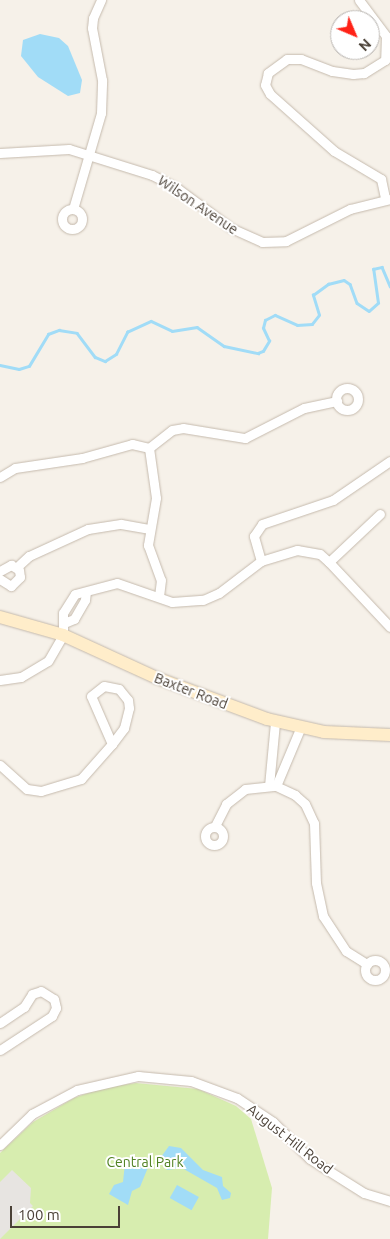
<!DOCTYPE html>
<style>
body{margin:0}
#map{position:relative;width:390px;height:1239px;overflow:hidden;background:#f6f1e9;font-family:Ubuntu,sans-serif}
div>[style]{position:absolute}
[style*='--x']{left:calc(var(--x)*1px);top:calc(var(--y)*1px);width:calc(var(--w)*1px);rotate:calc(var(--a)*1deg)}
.green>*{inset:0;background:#d7edaf}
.parking>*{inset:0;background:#e7e4e1}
.water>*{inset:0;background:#a1dcf7;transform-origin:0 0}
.stream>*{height:2.5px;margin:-1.25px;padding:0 1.25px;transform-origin:1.25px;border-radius:1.25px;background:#a1dcf7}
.roads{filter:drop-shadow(0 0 1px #c5baad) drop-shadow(0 0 1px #c5baad)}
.minor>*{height:9px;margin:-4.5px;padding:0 4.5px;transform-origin:4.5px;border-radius:4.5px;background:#fff}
.minor>.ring{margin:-4.5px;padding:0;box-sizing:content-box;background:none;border:9px solid #fff;border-radius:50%}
.secondary>*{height:12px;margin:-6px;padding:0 6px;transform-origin:6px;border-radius:6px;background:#ffedca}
span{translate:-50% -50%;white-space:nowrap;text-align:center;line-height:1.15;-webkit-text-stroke:4px #fff;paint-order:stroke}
.street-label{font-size:14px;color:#4a4036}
.park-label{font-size:14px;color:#518224}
.north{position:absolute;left:330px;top:10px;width:50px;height:50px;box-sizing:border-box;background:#fff;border:1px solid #b7b3af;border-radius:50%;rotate:135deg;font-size:14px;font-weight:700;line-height:20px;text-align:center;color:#4a4036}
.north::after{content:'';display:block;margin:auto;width:18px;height:22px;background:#ff2217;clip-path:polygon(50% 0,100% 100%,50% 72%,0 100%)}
.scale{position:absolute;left:10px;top:1206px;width:110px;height:22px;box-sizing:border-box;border:2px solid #4a4036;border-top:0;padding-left:6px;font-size:15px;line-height:18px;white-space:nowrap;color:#4a4036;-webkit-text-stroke:4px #fff;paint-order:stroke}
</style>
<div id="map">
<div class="green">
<div style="clip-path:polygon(136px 1083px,198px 1089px,236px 1106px,251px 1119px,272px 1188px,268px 1239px,0 1239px,0 1153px,33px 1122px,74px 1098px,102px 1088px)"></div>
</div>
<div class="parking">
<div style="clip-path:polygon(12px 1170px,31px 1188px,30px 1203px,33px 1206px,0 1239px,0 1182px)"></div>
</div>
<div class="water">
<div style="clip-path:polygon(40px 34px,59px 38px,68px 46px,82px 80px,80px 93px,68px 96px,38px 77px,21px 56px,23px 40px)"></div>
<div style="clip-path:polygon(169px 1146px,181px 1148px,203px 1170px,222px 1177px,223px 1186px,231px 1193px,230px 1198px,222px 1200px,217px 1188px,182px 1168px,167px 1170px,161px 1157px)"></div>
<div style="clip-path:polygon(145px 1160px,149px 1165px,140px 1187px,132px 1191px,128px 1205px,109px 1194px,114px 1185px,123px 1182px,125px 1163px,131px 1162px,138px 1170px,138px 1163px)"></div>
<div style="left:177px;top:1185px;width:25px;height:15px;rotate:29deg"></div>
</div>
<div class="stream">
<div style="--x:0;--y:365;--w:19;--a:12"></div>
<div style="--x:19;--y:369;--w:10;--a:-17"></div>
<div style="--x:29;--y:366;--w:37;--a:-59"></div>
<div style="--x:48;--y:334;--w:12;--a:-20"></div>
<div style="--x:59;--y:330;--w:18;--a:9"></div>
<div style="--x:77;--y:333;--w:30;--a:53"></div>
<div style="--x:95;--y:357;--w:11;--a:22"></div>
<div style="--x:105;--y:361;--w:13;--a:-32"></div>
<div style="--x:116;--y:354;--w:25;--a:-63"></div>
<div style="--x:127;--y:332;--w:26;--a:-25"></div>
<div style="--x:151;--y:321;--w:23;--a:25"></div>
<div style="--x:172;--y:331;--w:25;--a:-9"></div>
<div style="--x:197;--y:327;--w:33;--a:35"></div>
<div style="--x:224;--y:346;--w:35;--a:12"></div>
<div style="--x:258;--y:353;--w:5;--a:-22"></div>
<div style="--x:263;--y:351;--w:12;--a:-59"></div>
<div style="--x:269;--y:341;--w:14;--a:-115"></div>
<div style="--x:263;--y:328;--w:8;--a:-76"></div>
<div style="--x:265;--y:320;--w:11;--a:-27"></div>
<div style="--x:275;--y:315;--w:24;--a:24"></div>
<div style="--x:297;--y:325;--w:15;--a:-4"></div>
<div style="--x:312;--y:324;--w:11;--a:-52"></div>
<div style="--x:319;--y:315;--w:21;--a:-107"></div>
<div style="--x:313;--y:295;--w:19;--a:-36"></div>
<div style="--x:328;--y:284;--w:16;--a:-14"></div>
<div style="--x:344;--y:280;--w:7;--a:34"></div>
<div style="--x:350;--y:284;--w:20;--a:70"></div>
<div style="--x:357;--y:303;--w:14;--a:34"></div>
<div style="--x:369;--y:311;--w:12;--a:-42"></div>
<div style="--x:378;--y:303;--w:34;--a:-98"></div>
<div style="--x:373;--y:269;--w:9;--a:-13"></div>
<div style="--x:382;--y:267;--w:21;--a:67"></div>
</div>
<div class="roads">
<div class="minor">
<div style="--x:359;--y:0;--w:45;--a:53.1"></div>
<div style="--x:386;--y:36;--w:24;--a:92"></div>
<div style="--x:385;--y:60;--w:25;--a:148"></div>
<div style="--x:364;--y:73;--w:11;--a:175"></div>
<div style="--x:353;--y:74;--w:21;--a:-172"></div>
<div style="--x:332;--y:71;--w:33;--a:-159"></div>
<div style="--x:301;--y:59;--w:14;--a:180"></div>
<div style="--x:287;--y:59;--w:24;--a:144"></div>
<div style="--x:268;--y:73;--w:12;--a:104"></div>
<div style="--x:265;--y:85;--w:10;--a:61"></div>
<div style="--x:270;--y:94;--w:86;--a:41.7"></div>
<div style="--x:334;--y:151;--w:55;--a:30.8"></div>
<div style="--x:381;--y:179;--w:19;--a:78"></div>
<div style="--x:0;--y:153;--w:69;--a:-3.3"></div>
<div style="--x:69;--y:149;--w:87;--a:17.4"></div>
<div style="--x:152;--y:175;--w:28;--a:27"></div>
<div style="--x:177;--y:188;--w:67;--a:36.5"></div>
<div style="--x:231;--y:228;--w:34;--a:24"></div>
<div style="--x:262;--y:242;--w:24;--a:-2"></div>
<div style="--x:286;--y:241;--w:72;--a:-26.6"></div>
<div style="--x:350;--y:209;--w:41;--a:-14"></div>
<div class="ring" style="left:62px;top:209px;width:11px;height:11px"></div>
<div style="--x:73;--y:209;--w:100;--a:-73.7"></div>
<div style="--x:101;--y:113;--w:33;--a:-88"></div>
<div style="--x:102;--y:80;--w:53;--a:-100.9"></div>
<div style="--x:92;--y:28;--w:10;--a:-84"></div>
<div style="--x:93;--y:18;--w:20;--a:-66"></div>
<div class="ring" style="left:336px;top:388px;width:13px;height:13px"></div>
<div style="--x:149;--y:448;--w:50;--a:82"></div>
<div style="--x:156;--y:498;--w:48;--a:99.7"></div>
<div style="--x:148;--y:545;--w:37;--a:70"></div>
<div style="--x:161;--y:580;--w:17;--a:97"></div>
<div style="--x:0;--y:477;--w:17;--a:-31"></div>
<div style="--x:15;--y:468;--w:68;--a:-8.5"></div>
<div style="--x:82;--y:458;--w:52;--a:-15.6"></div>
<div style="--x:132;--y:444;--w:17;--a:13"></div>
<div style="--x:149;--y:448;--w:29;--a:-38"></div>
<div style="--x:172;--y:430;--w:11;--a:-10"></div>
<div style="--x:183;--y:428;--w:63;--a:9.2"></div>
<div style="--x:245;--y:438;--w:66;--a:-27"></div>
<div style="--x:304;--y:408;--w:34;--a:-12"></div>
<div style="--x:261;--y:561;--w:26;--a:-106"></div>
<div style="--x:254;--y:536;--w:14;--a:-56"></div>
<div style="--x:262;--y:524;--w:75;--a:-18.7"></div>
<div style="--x:333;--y:500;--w:69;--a:-34.4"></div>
<div style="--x:329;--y:562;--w:70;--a:-43.3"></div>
<div style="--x:17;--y:567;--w:16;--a:-43"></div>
<div style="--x:29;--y:556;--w:65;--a:-24.6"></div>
<div style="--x:88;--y:529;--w:33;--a:-9"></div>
<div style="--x:121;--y:524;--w:28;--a:10"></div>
<div style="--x:0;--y:571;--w:13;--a:-29"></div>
<div style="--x:11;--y:565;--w:9;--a:32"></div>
<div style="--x:19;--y:570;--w:7;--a:82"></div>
<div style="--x:20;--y:577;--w:13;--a:135"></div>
<div style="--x:11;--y:586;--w:13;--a:-148"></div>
<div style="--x:64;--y:623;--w:11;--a:-22"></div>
<div style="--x:74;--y:619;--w:22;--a:-60"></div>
<div style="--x:85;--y:600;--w:8;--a:-83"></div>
<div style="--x:0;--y:680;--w:21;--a:-8"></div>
<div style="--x:21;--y:677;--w:31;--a:-31"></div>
<div style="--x:48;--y:661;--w:30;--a:-60"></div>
<div style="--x:63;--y:635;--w:22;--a:-90"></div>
<div style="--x:63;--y:613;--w:22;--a:-58"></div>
<div style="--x:75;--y:594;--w:43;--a:-14.7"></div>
<div style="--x:117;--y:583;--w:58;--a:19.1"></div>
<div style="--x:172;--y:602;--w:31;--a:-4"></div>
<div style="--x:203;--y:600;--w:17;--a:-24"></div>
<div style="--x:219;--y:593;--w:53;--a:-37.3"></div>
<div style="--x:261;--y:561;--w:38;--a:-17"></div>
<div style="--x:297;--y:550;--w:23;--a:10"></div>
<div style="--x:320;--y:554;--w:12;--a:42"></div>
<div style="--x:329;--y:562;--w:89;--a:46.8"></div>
<div style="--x:104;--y:686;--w:15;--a:11"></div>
<div style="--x:119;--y:689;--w:14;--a:51"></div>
<div style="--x:128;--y:700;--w:8;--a:83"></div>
<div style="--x:129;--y:708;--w:21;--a:104"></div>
<div style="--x:124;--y:728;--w:20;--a:127"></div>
<div style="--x:112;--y:744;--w:52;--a:-113.6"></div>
<div style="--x:91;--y:696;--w:16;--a:-38"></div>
<div style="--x:0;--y:765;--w:36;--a:42"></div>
<div style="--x:27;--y:789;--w:14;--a:8"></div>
<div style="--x:41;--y:791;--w:42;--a:-16.7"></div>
<div style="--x:81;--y:779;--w:47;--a:-48.5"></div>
<div style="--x:269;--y:786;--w:64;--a:-84.6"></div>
<div style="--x:276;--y:786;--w:62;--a:-67.2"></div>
<div style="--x:215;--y:826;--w:25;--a:-63"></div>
<div style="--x:226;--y:804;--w:24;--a:-38"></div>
<div style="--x:245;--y:789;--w:31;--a:-6"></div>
<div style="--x:276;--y:786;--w:21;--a:25"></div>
<div style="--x:295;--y:795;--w:13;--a:42"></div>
<div style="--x:305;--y:804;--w:21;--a:65"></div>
<div style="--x:314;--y:823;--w:60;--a:88.1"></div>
<div style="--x:316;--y:883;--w:34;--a:78"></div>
<div style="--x:323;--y:916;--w:42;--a:56.7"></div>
<div style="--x:346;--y:951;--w:25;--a:32"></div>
<div class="ring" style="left:205px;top:827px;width:9px;height:9px"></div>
<div class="ring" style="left:365px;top:960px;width:11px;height:11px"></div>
<div style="--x:0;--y:1023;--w:29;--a:-34"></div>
<div style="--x:24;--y:1007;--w:15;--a:-58"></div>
<div style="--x:32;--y:994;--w:9;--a:-18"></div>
<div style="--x:41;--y:991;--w:15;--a:32"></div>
<div style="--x:54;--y:999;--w:9;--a:77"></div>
<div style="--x:56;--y:1008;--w:9;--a:117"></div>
<div style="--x:52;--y:1016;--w:62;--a:146.8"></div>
<div style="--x:0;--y:1145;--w:45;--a:-44.1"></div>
<div style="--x:32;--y:1114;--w:51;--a:-28.1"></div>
<div style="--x:77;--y:1090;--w:63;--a:-12.9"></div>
<div style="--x:138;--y:1076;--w:53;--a:5.4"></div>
<div style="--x:191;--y:1081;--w:49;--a:20.3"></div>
<div style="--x:237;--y:1098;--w:43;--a:33.7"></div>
<div style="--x:273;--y:1122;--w:52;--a:45"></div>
<div style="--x:310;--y:1159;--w:64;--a:32.2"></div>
<div style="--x:364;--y:1193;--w:27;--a:17"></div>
</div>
<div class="secondary">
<div style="--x:0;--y:617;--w:66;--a:15.9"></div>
<div style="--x:63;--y:635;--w:103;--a:24.6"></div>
<div style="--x:157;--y:678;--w:117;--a:20.4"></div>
<div style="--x:267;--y:719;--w:58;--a:12.8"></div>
<div style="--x:324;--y:732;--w:66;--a:2.6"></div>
</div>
</div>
<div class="street-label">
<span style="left:198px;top:205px;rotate:34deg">Wilson Avenue</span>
<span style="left:191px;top:691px;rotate:21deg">Baxter Road</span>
<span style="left:290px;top:1139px;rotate:38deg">August Hill Road</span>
</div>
<div class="park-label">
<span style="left:145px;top:1162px">Central Park</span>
</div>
<div class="north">N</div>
<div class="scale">100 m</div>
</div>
